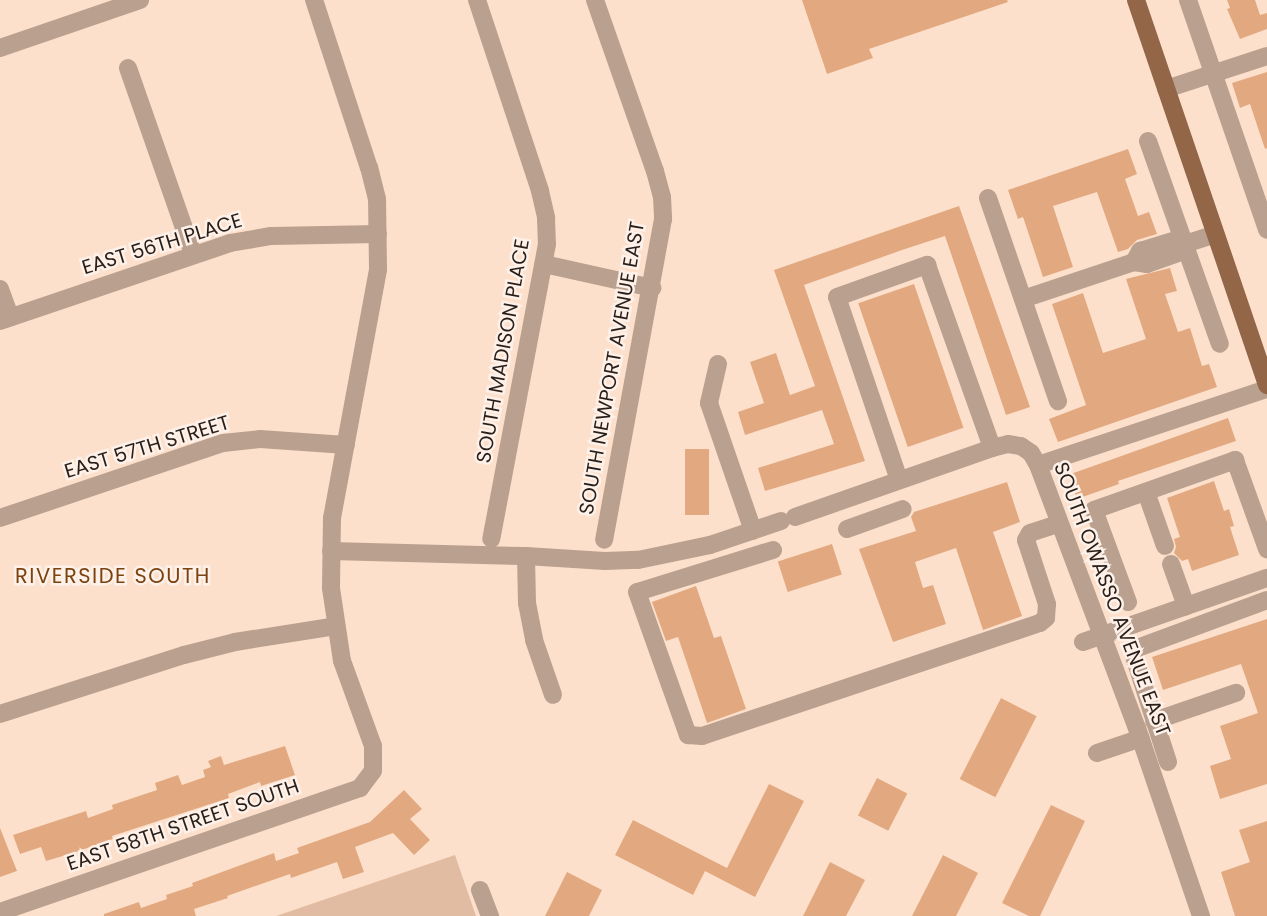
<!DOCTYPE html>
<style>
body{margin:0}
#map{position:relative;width:1267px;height:916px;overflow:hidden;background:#fde0cc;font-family:Poppins,sans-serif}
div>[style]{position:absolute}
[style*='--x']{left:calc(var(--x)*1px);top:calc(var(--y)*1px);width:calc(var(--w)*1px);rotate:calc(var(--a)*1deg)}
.green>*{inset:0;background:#e1bca2}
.building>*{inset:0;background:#e2a981;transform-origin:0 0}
.minor>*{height:18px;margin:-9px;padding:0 9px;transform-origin:9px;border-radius:9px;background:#baa18f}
.major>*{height:18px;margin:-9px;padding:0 9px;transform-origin:9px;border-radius:9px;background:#926646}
span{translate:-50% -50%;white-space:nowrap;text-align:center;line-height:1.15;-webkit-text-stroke:5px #fdf1e9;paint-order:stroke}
.street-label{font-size:20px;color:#291f18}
.neighbourhood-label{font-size:21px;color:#7c430f;letter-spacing:1.5px}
</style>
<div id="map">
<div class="green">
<div style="clip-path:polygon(455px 855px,476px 916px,276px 916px)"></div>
</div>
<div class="building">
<div style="clip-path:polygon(802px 0,1007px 0,1008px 2px,869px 49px,873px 58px,827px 74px)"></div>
<div style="clip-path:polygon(1227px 0,1255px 0,1260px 15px,1267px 13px,1267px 29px,1240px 39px,1227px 9px,1230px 8px)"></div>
<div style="clip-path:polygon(1267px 72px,1267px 148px,1265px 149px,1250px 104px,1240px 108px,1232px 83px)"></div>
<div style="clip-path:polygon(1128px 149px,1137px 174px,1125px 179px,1138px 216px,1149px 212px,1157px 234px,1137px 240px,1128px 249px,1118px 252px,1097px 192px,1053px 206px,1073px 267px,1043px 277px,1023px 217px,1018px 219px,1008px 190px)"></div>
<div style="clip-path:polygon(959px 206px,1030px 407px,1006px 415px,945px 236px,902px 250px,804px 285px,865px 461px,765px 491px,758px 468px,834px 444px,822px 410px,745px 435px,738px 412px,764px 403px,750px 362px,776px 353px,790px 395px,815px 386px,774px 270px)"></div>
<div style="clip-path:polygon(1170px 268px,1177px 291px,1165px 294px,1178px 332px,1190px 328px,1202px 366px,1209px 364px,1217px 387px,1058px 442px,1049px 419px,1086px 405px,1052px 304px,1083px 293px,1103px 353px,1146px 339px,1126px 279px)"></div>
<div style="left:914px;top:284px;width:152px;height:59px;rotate:71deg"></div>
<div style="clip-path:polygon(1228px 418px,1236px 441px,1118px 481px,1119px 484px,1077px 499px,1068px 475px)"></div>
<div style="left:685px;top:449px;width:24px;height:66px"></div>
<div style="clip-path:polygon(1214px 481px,1224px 511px,1229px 509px,1234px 526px,1230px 527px,1239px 555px,1192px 571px,1188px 559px,1182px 561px,1174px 553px,1176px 547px,1174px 539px,1180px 537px,1167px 498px)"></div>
<div style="clip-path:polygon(1007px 482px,1020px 522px,993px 532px,1022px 616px,983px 630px,956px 548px,915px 562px,923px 588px,933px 585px,946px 624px,893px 642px,859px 549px,916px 531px,911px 517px,914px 512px)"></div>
<div style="left:832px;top:544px;width:32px;height:57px;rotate:72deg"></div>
<div style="clip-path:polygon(696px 586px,714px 638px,721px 636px,746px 709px,707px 723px,678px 637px,666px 641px,652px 602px)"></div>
<div style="clip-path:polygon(1267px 619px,1267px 784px,1220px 799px,1210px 766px,1231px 759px,1220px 726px,1258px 713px,1241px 664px,1163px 690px,1152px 657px)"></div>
<div style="left:1001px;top:698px;width:40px;height:91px;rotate:27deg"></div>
<div style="clip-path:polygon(285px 746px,295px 775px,261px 786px,260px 782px,228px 794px,229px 798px,112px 836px,113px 839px,73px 853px,46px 861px,41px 847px,20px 854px,13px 835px,86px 811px,88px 818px,113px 809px,112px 805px,157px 790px,155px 783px,178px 775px,182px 785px,205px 777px,203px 770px,211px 767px,208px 761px,221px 756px,224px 765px)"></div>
<div style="left:877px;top:778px;width:34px;height:42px;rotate:27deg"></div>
<div style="clip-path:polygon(769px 784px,804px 801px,755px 897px,705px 871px,693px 895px,615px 855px,633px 820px,727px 868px)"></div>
<div style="clip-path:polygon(404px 790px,422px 809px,410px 819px,430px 840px,414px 855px,393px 833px,355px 847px,364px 872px,343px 879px,337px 862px,291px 878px,290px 874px,227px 896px,228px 898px,194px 909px,196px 916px,104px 916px,104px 914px,139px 902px,141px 908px,167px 899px,166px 895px,193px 886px,192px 883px,274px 853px,276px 861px,299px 853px,297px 848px,370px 822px)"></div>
<div style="clip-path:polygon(1051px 805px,1085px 821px,1040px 916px,1029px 916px,1002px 903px)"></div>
<div style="clip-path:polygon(1267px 821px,1267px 916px,1235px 916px,1221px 872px,1250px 862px,1239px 830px)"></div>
<div style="clip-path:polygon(0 828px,17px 871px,0 877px)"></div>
<div style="clip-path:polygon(943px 855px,978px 873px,956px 916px,912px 916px)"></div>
<div style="clip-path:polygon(830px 862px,865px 880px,846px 916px,803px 916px)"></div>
<div style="clip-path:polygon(567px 872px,602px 890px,589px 916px,545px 916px)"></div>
</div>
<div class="minor">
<div style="--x:477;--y:0;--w:201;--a:71.7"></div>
<div style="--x:540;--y:191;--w:28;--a:77"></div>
<div style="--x:546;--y:218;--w:26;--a:88"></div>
<div style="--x:547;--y:244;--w:300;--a:100.7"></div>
<div style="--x:595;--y:0;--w:181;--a:70.7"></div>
<div style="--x:655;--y:171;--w:27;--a:75"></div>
<div style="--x:662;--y:197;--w:22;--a:87"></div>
<div style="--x:663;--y:219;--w:326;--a:100.4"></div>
<div style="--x:1188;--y:0;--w:243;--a:71"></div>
<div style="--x:0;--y:48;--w:148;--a:-18.9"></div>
<div style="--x:128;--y:68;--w:197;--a:70.7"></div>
<div style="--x:1166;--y:89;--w:106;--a:-18.1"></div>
<div style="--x:1148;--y:141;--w:215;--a:70.5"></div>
<div style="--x:988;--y:198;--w:215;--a:71"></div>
<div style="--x:1185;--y:244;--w:32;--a:-18"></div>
<div style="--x:1134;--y:262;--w:13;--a:-61"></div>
<div style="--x:1140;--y:251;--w:44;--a:-17.2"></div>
<div style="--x:544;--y:264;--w:111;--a:12.5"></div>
<div style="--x:0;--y:289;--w:30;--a:70"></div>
<div style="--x:1023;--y:299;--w:117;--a:-18.4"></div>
<div style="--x:1134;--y:262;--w:13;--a:9"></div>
<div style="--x:1147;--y:264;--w:42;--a:-19.3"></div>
<div style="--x:0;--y:321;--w:243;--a:-18.7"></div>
<div style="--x:230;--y:243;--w:42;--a:-9.7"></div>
<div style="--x:271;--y:236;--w:107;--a:-1.1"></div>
<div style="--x:718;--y:364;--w:40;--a:103"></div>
<div style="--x:709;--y:403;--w:135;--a:71"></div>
<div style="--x:1038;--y:465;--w:241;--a:-18.4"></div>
<div style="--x:899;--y:480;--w:193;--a:-108.7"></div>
<div style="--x:837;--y:297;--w:96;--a:-19.6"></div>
<div style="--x:927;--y:265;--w:194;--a:70.4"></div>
<div style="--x:1146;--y:492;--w:57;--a:70.6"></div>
<div style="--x:795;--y:517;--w:209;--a:-19.3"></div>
<div style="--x:992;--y:448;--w:16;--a:-14"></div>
<div style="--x:1008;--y:444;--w:13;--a:9"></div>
<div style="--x:1021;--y:446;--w:12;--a:35"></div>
<div style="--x:1031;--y:453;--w:14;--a:60"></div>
<div style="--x:1038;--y:465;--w:281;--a:69.4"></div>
<div style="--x:1137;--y:728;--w:199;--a:71.2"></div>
<div style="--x:0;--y:518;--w:235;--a:-18.6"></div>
<div style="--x:223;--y:443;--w:37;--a:-6"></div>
<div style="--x:260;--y:439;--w:86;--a:4"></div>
<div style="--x:847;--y:529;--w:59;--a:-19.7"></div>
<div style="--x:773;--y:550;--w:142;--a:162.8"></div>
<div style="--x:637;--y:592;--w:152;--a:70.4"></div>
<div style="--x:688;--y:735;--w:14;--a:4"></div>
<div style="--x:702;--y:736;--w:356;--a:-18.5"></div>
<div style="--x:1040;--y:623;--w:8;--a:-40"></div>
<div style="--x:1046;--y:618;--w:14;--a:-86"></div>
<div style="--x:1047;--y:604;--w:67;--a:-108.2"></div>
<div style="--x:1026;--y:540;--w:8;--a:-60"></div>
<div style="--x:1030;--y:533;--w:29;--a:-18"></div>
<div style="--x:331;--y:551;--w:195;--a:1.5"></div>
<div style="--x:526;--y:556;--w:79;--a:3.6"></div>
<div style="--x:605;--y:561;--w:33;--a:-2"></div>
<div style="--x:638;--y:560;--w:74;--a:-11.8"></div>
<div style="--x:710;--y:545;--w:75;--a:-18.7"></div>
<div style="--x:526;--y:556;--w:47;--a:88.8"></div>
<div style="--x:527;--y:603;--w:38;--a:79"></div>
<div style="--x:534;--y:640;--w:58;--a:70.9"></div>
<div style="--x:1171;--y:564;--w:45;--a:70.3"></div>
<div style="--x:1128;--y:602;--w:98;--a:-110.3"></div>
<div style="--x:1094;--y:510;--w:150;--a:-19.5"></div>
<div style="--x:1235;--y:460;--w:95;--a:70.2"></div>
<div style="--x:1083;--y:642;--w:195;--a:-19.2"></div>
<div style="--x:0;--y:714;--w:193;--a:-17.8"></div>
<div style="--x:184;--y:655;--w:53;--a:-14.3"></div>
<div style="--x:235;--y:642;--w:102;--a:-9"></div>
<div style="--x:1154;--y:721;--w:87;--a:-18.9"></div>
<div style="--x:1097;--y:753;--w:46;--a:-18.8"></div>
<div style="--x:1168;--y:762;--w:118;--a:-107.8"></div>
<div style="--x:1132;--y:650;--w:144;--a:-20.3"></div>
<div style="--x:480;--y:890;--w:28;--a:69"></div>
<div style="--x:0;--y:912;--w:381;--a:-19"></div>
<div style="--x:360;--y:788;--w:21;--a:-53"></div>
<div style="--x:373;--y:771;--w:25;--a:-90"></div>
<div style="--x:373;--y:746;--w:90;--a:-110"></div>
<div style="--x:342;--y:661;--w:74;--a:-98.6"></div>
<div style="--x:331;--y:588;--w:70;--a:-89.2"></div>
<div style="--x:332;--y:518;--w:253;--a:-79.5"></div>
<div style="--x:378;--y:269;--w:70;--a:-90.8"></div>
<div style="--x:377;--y:199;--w:32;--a:-104"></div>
<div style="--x:369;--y:168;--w:177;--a:-108.1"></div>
</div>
<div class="major">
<div style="--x:1136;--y:0;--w:407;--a:71.2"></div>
</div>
<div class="street-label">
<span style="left:162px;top:244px;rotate:-17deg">EAST 56TH PLACE</span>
<span style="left:503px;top:351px;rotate:-80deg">SOUTH MADISON PLACE</span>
<span style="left:612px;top:368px;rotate:-80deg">SOUTH NEWPORT AVENUE EAST</span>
<span style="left:147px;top:447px;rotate:-17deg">EAST 57TH STREET</span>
<span style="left:1112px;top:599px;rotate:69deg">SOUTH OWASSO AVENUE EAST</span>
<span style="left:183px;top:825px;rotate:-19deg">EAST 58TH STREET SOUTH</span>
</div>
<div class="neighbourhood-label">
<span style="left:113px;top:576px">RIVERSIDE SOUTH</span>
</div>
</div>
